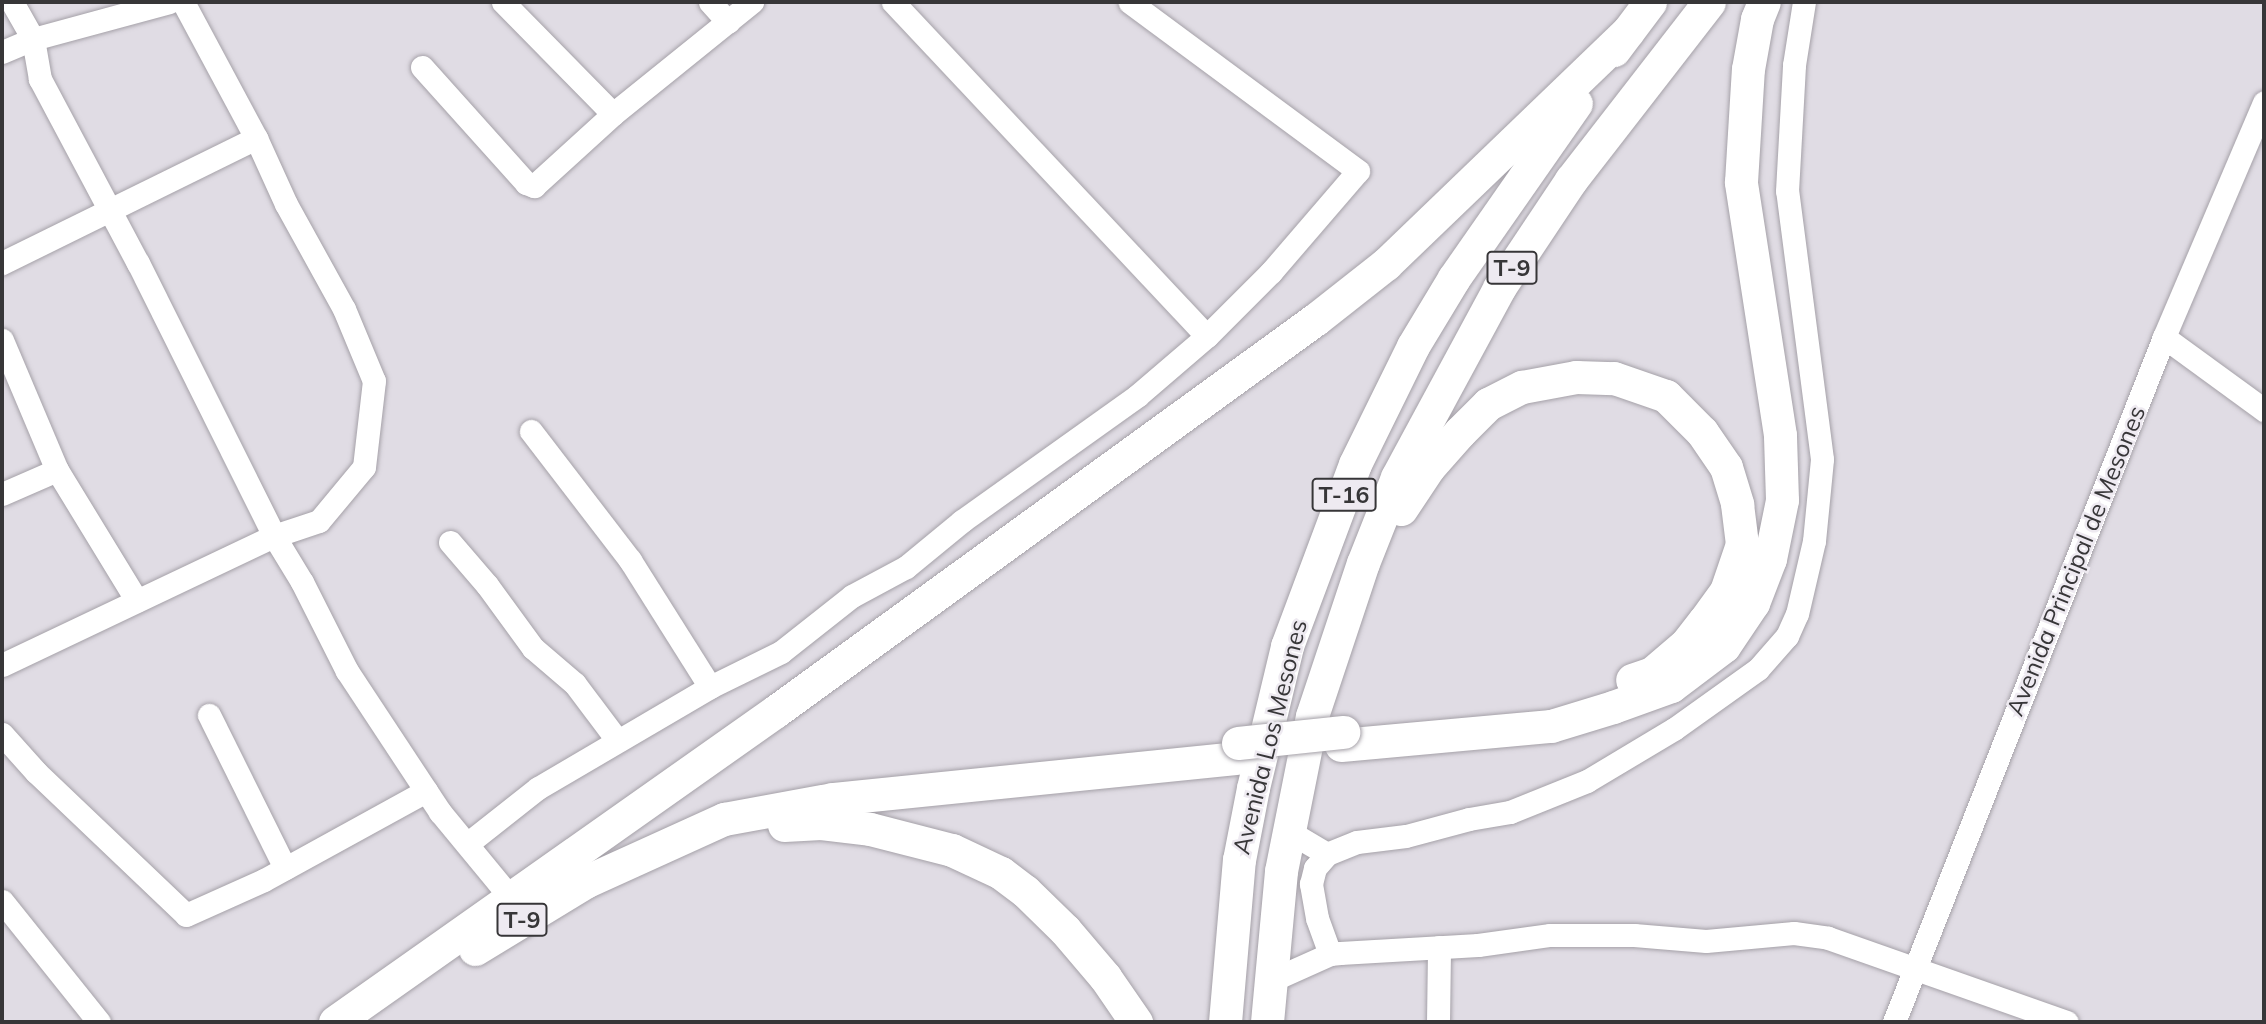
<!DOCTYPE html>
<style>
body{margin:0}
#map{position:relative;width:2266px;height:1024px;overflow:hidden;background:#e0dce4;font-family:Mulish,sans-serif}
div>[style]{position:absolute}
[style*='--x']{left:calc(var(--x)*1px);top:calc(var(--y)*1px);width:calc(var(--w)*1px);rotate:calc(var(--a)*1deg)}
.roads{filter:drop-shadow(0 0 2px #a5a1a8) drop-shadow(0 0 2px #a5a1a8)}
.minor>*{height:23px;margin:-11.5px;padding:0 11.5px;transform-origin:11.5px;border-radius:11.5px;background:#fff}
.highway>*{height:33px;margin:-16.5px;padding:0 16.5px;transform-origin:16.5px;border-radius:16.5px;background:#fff}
.bridges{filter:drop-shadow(0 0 2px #a5a1a8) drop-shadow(0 0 2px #a5a1a8)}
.highway-bridge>*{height:33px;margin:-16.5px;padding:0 16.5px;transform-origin:16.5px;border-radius:16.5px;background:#fff}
span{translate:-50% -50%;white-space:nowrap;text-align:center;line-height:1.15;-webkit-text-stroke:5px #eeeaf1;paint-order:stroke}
.shield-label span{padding:2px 5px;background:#eeeaf1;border:2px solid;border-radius:5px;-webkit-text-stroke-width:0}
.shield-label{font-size:23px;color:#373638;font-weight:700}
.street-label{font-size:24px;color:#373638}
.frame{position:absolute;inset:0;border:4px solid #373638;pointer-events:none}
</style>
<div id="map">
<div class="roads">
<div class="minor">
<div style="--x:12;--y:2;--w:43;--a:60.4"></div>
<div style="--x:33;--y:39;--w:41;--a:80.1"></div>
<div style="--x:40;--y:79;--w:208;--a:62"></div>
<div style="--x:138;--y:263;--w:305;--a:63.5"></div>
<div style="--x:274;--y:536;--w:54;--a:58.7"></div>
<div style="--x:302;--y:582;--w:100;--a:63.2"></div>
<div style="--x:347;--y:671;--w:169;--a:56.6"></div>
<div style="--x:440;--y:812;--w:112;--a:50.5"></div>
<div style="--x:503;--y:2;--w:157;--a:45.5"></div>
<div style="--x:710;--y:2;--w:27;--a:48"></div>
<div style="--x:893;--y:2;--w:458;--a:46.8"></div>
<div style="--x:2;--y:52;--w:34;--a:-23"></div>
<div style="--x:33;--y:39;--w:141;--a:-15.2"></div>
<div style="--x:422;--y:67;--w:156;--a:48.1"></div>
<div style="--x:526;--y:183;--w:9;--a:21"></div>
<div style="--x:534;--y:186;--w:107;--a:-42.3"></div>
<div style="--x:613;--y:114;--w:179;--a:-38.9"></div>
<div style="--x:2;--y:263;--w:283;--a:-26.2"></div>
<div style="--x:2164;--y:337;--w:124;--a:36.1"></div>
<div style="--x:2;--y:340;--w:141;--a:67.1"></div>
<div style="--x:57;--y:470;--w:153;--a:58.6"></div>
<div style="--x:531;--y:431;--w:163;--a:52.5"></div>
<div style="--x:630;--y:560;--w:150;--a:57.8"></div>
<div style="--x:2;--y:494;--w:60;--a:-23.6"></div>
<div style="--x:450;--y:542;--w:57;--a:49.3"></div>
<div style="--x:487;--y:585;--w:78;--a:53.9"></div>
<div style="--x:533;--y:648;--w:55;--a:40.6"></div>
<div style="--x:575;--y:684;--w:70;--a:53.1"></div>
<div style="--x:2;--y:665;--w:301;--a:-25.4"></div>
<div style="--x:274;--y:536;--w:47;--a:-18.4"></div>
<div style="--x:319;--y:521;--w:70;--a:-50.2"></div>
<div style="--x:364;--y:467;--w:87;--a:-83.4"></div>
<div style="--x:374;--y:381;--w:78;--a:-112.6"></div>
<div style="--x:344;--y:309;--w:120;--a:-118.9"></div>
<div style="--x:286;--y:204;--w:72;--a:-114.4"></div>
<div style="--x:256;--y:138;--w:154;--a:-118.2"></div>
<div style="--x:209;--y:715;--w:171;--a:63.6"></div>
<div style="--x:2;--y:734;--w:51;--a:48.2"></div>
<div style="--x:36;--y:772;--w:207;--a:43.6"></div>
<div style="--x:186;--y:915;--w:85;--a:-24.2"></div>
<div style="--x:264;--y:880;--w:185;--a:-28.8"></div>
<div style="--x:1288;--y:831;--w:45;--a:30.5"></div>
<div style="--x:467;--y:844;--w:90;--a:-38.3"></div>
<div style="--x:538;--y:788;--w:199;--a:-30.4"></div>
<div style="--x:710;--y:687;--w:79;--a:-26.2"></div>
<div style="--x:781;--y:652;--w:90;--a:-38.3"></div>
<div style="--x:852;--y:596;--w:61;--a:-28.2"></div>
<div style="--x:906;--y:567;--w:72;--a:-39.4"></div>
<div style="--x:962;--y:521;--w:215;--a:-35.5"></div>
<div style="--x:1137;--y:396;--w:92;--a:-40.6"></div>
<div style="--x:1207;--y:336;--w:91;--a:-45"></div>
<div style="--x:1271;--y:272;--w:133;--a:-49.3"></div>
<div style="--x:1358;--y:171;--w:284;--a:-143.5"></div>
<div style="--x:2;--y:901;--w:155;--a:51.3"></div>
<div style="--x:1330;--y:954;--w:38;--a:-110"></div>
<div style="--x:1317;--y:918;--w:35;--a:-100"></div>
<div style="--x:1311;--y:884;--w:16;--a:-76"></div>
<div style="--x:1315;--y:868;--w:18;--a:-49"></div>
<div style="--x:1327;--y:854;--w:32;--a:-22"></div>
<div style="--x:1357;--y:842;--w:49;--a:-7"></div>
<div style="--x:1406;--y:836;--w:65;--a:-15.1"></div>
<div style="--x:1469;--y:819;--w:42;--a:-9.7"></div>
<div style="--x:1510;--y:812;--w:83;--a:-21.9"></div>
<div style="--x:1587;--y:781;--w:101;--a:-30.9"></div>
<div style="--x:1674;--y:729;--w:103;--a:-35.5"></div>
<div style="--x:1758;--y:669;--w:44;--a:-48.7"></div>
<div style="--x:1787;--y:636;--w:24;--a:-66"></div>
<div style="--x:1797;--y:614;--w:75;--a:-76.9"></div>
<div style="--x:1814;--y:541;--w:82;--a:-84.4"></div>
<div style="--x:1822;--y:459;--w:270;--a:-97.4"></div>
<div style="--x:1787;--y:191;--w:126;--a:-86.8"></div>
<div style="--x:1794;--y:65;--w:64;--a:-81"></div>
<div style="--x:1270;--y:981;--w:66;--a:-24.2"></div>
<div style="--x:1330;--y:954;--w:10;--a:-6"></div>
<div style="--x:1340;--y:953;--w:138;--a:-3.3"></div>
<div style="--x:1478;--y:945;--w:73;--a:-7.9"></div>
<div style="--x:1550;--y:935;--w:84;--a:0"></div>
<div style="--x:1634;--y:935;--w:72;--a:4.8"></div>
<div style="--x:1706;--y:941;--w:88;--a:-5.2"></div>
<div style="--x:1794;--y:933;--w:34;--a:8"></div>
<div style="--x:1828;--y:938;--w:253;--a:19.4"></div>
<div style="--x:1438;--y:1022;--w:75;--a:-89.2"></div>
<div style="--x:1894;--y:1022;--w:736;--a:-68.49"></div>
<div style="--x:2164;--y:337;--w:255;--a:-66.9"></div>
</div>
<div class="highway">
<div style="--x:1614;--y:50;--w:60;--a:-53.1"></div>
<div style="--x:1401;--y:509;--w:50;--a:-56.3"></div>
<div style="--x:1429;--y:467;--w:47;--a:-48.5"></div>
<div style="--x:1460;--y:432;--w:40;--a:-45"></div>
<div style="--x:1488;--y:404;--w:38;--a:-27"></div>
<div style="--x:1522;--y:387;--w:55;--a:-10.5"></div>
<div style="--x:1576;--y:377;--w:38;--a:2"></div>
<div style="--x:1614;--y:378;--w:55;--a:19.1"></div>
<div style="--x:1666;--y:396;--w:51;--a:45"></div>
<div style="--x:1702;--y:432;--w:42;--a:55.6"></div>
<div style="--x:1726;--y:467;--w:39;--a:73"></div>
<div style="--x:1737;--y:504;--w:40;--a:82.9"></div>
<div style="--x:1742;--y:544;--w:50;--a:108.8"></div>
<div style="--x:1726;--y:591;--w:37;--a:126"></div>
<div style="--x:1704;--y:621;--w:29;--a:128"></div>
<div style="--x:1686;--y:644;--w:45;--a:139.5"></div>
<div style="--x:1652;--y:673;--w:21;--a:161"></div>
<div style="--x:1341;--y:745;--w:211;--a:-5.2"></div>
<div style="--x:1551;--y:726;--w:65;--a:-17"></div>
<div style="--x:1613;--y:707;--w:62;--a:-19.9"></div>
<div style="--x:1671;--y:686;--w:66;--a:-37"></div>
<div style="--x:1724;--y:646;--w:52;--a:-56"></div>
<div style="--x:1753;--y:603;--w:47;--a:-68.9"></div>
<div style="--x:1770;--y:559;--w:60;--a:-78.5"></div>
<div style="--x:1782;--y:500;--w:65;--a:-91.8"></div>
<div style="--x:1780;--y:435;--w:256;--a:-98.8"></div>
<div style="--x:1741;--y:182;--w:113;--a:-86.5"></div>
<div style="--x:1748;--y:69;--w:51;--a:-79.8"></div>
<div style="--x:1757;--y:19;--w:18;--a:-68"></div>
<div style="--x:784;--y:825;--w:37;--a:-3"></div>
<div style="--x:821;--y:823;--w:49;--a:7"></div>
<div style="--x:870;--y:829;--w:85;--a:14.4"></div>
<div style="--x:952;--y:850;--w:54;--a:25.1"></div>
<div style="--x:1001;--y:873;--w:30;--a:37"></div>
<div style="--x:1025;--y:891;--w:56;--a:44.3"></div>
<div style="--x:1065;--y:930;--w:62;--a:49.6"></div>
<div style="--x:1105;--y:977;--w:55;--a:55.4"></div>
<div style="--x:475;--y:949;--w:129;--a:-31.3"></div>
<div style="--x:585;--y:882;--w:153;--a:-24.4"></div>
<div style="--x:724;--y:819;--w:111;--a:-10.4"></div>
<div style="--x:833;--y:799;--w:405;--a:-5.8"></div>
<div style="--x:335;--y:1022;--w:540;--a:-35.19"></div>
<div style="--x:776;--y:711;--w:667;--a:-35.98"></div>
<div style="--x:1316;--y:319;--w:89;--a:-38.2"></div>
<div style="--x:1386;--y:264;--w:335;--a:-43.9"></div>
<div style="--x:1225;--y:1022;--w:163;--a:-85.1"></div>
<div style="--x:1239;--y:860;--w:73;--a:-79"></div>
<div style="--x:1253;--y:788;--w:146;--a:-76.5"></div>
<div style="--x:1287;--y:646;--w:194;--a:-69.5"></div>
<div style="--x:1355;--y:464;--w:131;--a:-63.8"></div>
<div style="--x:1413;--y:346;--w:79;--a:-58.9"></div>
<div style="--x:1454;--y:278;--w:213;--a:-55.1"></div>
<div style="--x:1267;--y:1022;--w:152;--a:-84.7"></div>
<div style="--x:1281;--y:871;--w:158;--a:-78.7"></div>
<div style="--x:1312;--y:716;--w:161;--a:-71.6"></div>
<div style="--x:1363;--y:563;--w:92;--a:-68.4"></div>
<div style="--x:1397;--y:477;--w:215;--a:-61.6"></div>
<div style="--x:1499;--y:288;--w:130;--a:-56.3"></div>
<div style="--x:1571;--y:180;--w:225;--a:-52.2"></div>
</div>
</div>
<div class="bridges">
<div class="highway-bridge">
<div style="--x:1238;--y:743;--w:106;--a:-6"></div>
</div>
</div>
<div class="shield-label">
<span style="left:1512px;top:268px">T-9</span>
<span style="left:1344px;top:495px">T-16</span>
<span style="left:522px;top:920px">T-9</span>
</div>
<div class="street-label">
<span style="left:2076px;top:561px;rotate:-68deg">Avenida Principal de Mesones</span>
<span style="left:1270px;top:737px;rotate:-76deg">Avenida Los Mesones</span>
</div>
<div class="frame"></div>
</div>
